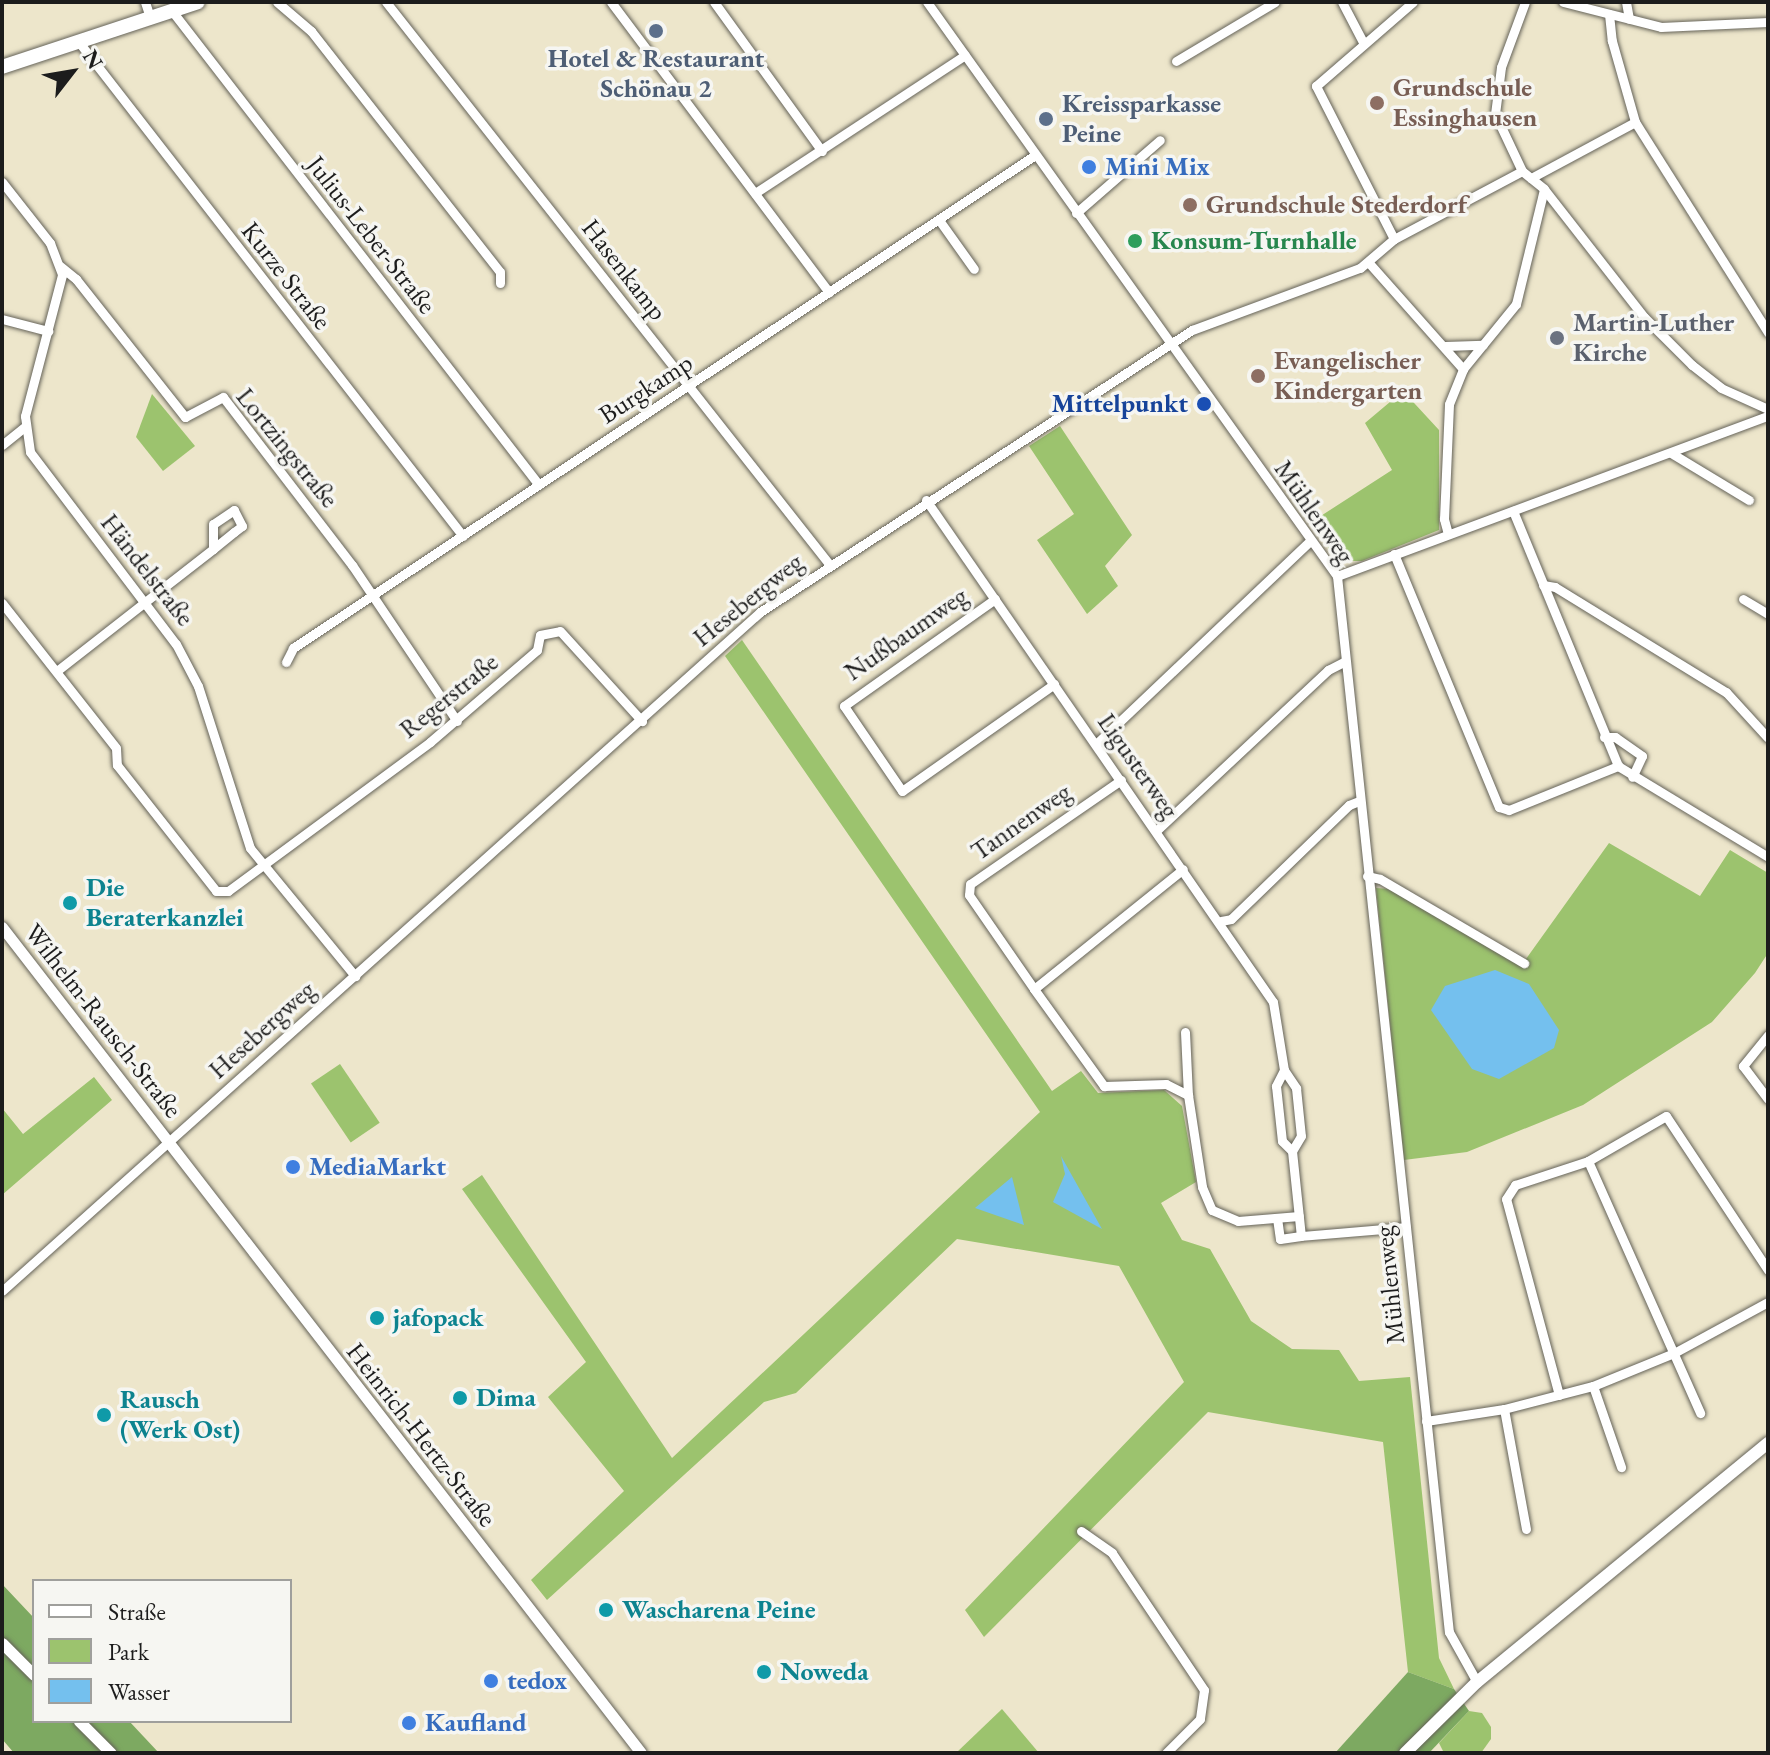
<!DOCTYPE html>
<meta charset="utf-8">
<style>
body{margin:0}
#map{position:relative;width:1770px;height:1755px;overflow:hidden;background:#ede6cb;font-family:"EB Garamond",serif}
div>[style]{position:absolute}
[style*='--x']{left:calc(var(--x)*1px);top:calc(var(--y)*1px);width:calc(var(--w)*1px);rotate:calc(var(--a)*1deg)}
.green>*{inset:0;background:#9cc36e;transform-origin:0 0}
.forest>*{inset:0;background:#7da961}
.water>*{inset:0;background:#74c0ee}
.roads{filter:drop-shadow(0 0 2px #656359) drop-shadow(0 0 2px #656359)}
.minor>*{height:9px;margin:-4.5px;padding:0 4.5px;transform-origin:4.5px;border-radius:4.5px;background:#fff}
.tertiary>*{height:11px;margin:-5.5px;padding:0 5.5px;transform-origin:5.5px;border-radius:5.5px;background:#fff}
.secondary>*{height:12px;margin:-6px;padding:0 6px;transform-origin:6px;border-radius:6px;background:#fff}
.primary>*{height:14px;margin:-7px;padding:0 7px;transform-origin:7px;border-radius:7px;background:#fff}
.dots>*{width:22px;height:22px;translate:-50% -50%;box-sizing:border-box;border:4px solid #f6f6f2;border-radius:50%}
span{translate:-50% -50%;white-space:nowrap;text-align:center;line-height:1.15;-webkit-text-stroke:7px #f6f6f2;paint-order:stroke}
.service-label{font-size:26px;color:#4e5e75;font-weight:700}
.left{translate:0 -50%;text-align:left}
.education-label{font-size:26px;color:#785e54;font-weight:700}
.shop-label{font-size:26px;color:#366cbe;font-weight:700}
.street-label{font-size:26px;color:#1c1c1c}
.leisure-label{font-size:26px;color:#27864d;font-weight:700}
.worship-label{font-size:26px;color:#5b616d;font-weight:700}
.transit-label{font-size:26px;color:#164399;font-weight:700}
.right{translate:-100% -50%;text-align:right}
.culture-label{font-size:26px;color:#0d838f;font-weight:700}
.frame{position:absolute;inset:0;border:4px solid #1c1c1c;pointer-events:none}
.legend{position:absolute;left:32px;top:1579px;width:260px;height:144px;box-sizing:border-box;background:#f6f6f2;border:2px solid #9f9f9c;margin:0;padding:10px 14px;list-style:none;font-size:24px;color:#1c1c1c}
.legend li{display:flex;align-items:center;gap:16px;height:40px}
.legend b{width:40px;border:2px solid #9f9f9c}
.north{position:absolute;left:32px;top:32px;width:80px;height:80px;-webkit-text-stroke:6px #f6f6f2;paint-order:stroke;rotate:59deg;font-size:22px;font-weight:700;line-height:32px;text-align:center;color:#1c1c1c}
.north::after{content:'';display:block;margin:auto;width:28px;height:36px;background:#1c1c1c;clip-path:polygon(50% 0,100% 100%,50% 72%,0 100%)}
</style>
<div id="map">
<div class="green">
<div style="clip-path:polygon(1403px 391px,1439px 430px,1439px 530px,1362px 561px,1348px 561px,1330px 551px,1313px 521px,1392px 470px,1365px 423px)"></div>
<div style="clip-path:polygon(152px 394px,195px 446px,163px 471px,136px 437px)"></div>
<div style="clip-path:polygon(1060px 426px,1132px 535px,1105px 566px,1118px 586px,1087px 614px,1037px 540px,1074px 514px,1029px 446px)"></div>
<div style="clip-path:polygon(742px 640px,1052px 1091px,1081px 1071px,1098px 1093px,1164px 1090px,1182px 1106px,1196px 1182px,1161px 1203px,1182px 1240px,1210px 1249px,1251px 1321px,1292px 1349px,1339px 1350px,1359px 1381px,1410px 1377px,1439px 1658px,1454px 1689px,1408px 1672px,1383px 1442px,1208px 1412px,984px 1637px,965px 1610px,1184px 1382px,1119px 1266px,957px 1239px,796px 1393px,764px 1402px,547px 1600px,531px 1580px,624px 1491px,548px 1397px,586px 1362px,462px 1189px,482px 1175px,672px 1458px,1040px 1112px,725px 656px)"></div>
<div style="clip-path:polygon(1609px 843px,1700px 896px,1730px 850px,1768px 873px,1768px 953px,1755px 973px,1712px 1022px,1583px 1105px,1467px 1152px,1404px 1160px,1376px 888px,1390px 889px,1521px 966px)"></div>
<div style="left:340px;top:1064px;width:71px;height:35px;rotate:56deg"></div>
<div style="clip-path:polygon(94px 1077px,112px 1100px,2px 1195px,2px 1108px,23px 1134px)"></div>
<div style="clip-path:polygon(1002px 1709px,1039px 1753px,956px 1753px)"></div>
<div style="clip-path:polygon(1469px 1711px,1482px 1713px,1491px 1727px,1491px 1739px,1481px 1753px,1444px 1753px,1439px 1743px)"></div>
</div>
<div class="forest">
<div style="clip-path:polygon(2px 1584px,34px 1618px,34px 1721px,129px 1721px,159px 1753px,14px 1753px,2px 1739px)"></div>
<div style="clip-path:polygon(1408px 1672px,1454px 1689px,1469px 1711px,1429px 1753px,1335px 1753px)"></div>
</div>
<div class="water">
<div style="clip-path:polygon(1495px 970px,1529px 984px,1559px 1030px,1554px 1048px,1499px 1079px,1472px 1069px,1431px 1010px,1445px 986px)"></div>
<div style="clip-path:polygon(1061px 1156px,1102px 1229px,1053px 1202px,1065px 1174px)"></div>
<div style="clip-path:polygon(1012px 1177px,1024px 1225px,975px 1208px)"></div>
</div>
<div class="roads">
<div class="minor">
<div style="--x:145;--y:2;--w:16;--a:72"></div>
<div style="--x:277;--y:2;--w:45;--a:40.5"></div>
<div style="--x:311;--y:31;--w:306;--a:51.9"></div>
<div style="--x:500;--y:272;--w:11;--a:90"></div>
<div style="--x:386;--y:2;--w:716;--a:51.75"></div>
<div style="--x:611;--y:2;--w:363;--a:53.1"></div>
<div style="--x:714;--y:2;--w:184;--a:54.1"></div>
<div style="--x:927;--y:2;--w:705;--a:54.46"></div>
<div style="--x:1337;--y:576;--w:1062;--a:83.95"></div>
<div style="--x:1449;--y:1632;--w:57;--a:60.8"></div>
<div style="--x:1342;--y:2;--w:47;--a:62.4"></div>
<div style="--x:1563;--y:2;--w:101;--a:14.3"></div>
<div style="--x:1661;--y:27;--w:107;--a:-2.7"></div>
<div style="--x:1626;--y:2;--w:17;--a:80"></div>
<div style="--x:172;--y:11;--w:599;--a:52.25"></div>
<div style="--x:1609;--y:14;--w:27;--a:84"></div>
<div style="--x:1612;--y:41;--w:84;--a:74.1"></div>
<div style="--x:1635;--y:122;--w:249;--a:57.7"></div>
<div style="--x:78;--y:41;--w:627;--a:52.13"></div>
<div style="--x:1176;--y:61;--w:115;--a:-30.8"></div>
<div style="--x:1522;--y:171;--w:63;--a:-115.3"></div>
<div style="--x:1495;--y:114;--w:47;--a:-82.7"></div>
<div style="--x:1501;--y:67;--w:69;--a:-69.7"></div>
<div style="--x:1531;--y:178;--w:118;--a:-28.3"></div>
<div style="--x:2;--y:182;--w:78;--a:51.8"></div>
<div style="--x:50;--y:243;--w:34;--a:69"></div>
<div style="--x:62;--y:275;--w:146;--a:104.7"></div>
<div style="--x:25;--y:416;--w:36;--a:82"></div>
<div style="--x:30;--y:452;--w:241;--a:52.8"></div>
<div style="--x:176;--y:644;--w:47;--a:62.4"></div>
<div style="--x:198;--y:686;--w:170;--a:72.2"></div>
<div style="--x:250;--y:848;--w:166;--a:50.6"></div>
<div style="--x:755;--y:193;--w:251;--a:-33.3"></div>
<div style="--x:1076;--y:213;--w:111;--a:-41"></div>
<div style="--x:939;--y:220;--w:60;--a:54.5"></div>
<div style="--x:1394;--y:239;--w:172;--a:-117"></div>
<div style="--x:1316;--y:86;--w:128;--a:-40.9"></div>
<div style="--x:1369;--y:263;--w:142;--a:48.4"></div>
<div style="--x:60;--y:266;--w:21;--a:39"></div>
<div style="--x:76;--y:279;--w:176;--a:51.7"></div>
<div style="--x:185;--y:417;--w:43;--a:-27.8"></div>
<div style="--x:223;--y:397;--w:212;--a:52.5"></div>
<div style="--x:352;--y:565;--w:188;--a:56.1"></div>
<div style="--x:2;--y:319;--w:48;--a:14.6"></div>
<div style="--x:1445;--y:346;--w:38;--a:-2"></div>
<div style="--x:2;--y:445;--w:28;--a:-39"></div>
<div style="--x:1671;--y:453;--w:91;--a:31.1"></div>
<div style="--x:926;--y:500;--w:610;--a:55.35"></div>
<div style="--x:1273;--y:1002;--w:69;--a:80.8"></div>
<div style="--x:1284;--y:1070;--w:22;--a:56"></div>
<div style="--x:1296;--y:1088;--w:48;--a:84.1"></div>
<div style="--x:1301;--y:1136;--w:17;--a:121"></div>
<div style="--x:1292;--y:1151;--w:85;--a:84"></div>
<div style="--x:1301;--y:1236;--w:105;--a:-4.9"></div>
<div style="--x:1513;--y:511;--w:276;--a:67.6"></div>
<div style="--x:1618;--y:766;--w:175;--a:31.2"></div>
<div style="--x:1448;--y:534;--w:16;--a:-105"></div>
<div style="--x:1444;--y:519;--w:115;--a:-87.5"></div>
<div style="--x:1449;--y:404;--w:38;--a:-68"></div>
<div style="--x:1463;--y:369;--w:84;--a:-50.8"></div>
<div style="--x:1516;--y:304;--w:118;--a:-76.3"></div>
<div style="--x:1394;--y:554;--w:274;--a:67.5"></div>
<div style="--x:1499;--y:807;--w:10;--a:17"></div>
<div style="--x:1509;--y:810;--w:118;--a:-22"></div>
<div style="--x:1337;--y:576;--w:460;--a:-20.4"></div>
<div style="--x:1543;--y:585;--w:12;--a:9"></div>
<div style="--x:1555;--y:587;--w:201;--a:31.6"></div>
<div style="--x:1726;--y:692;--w:62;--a:47.6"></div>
<div style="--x:995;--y:599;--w:185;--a:144.7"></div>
<div style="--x:844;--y:706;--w:103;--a:55.7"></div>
<div style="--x:902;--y:791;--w:186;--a:-35.1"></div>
<div style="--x:1743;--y:599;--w:29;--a:31"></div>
<div style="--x:2;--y:603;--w:184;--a:51.8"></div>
<div style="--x:116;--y:748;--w:17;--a:87"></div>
<div style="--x:117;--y:765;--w:160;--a:51.8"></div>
<div style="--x:216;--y:891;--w:12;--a:0"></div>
<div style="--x:228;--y:891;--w:251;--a:-36.4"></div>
<div style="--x:430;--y:742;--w:141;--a:-40.7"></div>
<div style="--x:537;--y:650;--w:15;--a:-79"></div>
<div style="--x:540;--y:635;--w:20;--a:-11"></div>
<div style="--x:560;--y:631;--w:122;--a:47.7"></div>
<div style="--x:286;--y:662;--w:16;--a:-63"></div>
<div style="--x:293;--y:648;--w:891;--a:-33.6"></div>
<div style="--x:58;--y:670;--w:110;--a:-38"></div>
<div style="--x:145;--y:602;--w:86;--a:-37.9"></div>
<div style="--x:213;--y:549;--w:27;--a:-39"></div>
<div style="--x:234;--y:532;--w:10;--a:-37"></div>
<div style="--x:242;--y:526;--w:18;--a:-117"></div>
<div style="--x:234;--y:510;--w:25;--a:146"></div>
<div style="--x:213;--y:524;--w:25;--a:90"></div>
<div style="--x:1604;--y:737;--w:11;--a:0"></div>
<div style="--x:1615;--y:737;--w:33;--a:35"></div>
<div style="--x:1642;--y:756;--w:23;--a:115"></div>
<div style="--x:1096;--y:744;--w:294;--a:-43.5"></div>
<div style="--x:1121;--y:780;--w:183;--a:145.4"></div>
<div style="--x:970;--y:884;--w:11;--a:95"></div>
<div style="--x:969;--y:895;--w:114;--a:55.3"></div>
<div style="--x:1034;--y:989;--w:191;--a:-38.8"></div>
<div style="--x:1156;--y:831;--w:236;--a:-43.1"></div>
<div style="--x:1328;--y:670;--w:18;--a:-27"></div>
<div style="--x:1367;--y:876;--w:13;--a:13"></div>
<div style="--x:1380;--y:879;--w:167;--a:30.3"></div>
<div style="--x:1221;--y:921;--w:10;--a:-11"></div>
<div style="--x:1231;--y:919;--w:164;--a:-44"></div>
<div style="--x:1349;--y:805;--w:11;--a:-22"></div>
<div style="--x:1034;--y:989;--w:120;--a:54.2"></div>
<div style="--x:1104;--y:1086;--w:62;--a:-1.8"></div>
<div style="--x:1166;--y:1084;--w:25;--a:27"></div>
<div style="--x:1188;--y:1095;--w:93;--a:81.3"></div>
<div style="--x:1202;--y:1187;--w:25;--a:67"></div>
<div style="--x:1212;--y:1210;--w:28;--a:23"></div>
<div style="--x:1238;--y:1221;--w:61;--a:-4.7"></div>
<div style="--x:1185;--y:1032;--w:63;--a:87.3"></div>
<div style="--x:1768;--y:1035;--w:40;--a:129"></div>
<div style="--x:1743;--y:1066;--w:41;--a:52.9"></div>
<div style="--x:1284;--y:1070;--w:18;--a:117"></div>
<div style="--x:1276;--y:1086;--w:55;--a:83.8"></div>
<div style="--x:1282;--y:1141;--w:14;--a:45"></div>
<div style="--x:1588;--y:1161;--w:276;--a:66"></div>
<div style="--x:1277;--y:1218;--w:21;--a:82"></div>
<div style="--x:1280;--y:1239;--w:21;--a:-8"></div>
<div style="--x:2;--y:1291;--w:1018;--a:-41.85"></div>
<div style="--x:760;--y:612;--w:516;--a:-33.14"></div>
<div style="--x:1192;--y:330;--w:179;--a:-20.3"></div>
<div style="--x:1360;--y:268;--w:45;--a:-40.5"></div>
<div style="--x:1394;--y:239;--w:145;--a:-28"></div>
<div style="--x:1522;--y:171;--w:28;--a:39"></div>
<div style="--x:1544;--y:189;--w:162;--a:52"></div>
<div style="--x:1644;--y:317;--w:68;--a:45"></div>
<div style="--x:1692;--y:365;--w:37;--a:38"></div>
<div style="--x:1721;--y:388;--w:51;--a:24.1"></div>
<div style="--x:1593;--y:1386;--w:86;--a:70.9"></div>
<div style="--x:1559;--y:1395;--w:203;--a:-105.1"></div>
<div style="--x:1506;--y:1199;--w:17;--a:-57"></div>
<div style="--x:1515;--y:1185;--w:77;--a:-18.2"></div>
<div style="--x:1588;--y:1161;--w:90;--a:-30"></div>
<div style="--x:1666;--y:1116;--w:185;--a:56.5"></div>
<div style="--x:1504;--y:1409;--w:122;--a:79.6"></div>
<div style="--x:1426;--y:1421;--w:79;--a:-8.7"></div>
<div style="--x:1504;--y:1409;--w:92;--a:-14.5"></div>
<div style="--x:1593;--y:1386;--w:87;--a:-22.2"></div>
<div style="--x:1674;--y:1353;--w:107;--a:-28.5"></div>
<div style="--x:1081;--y:1531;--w:38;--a:35"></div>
<div style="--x:1112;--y:1553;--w:165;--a:56.1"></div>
<div style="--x:1204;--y:1690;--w:29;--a:98"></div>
<div style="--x:1200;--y:1719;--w:48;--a:135"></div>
</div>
<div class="tertiary">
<div style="--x:2;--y:927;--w:1044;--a:52.27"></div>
<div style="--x:2;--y:1643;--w:45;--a:45"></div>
<div style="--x:79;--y:1721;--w:45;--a:45"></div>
</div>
<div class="secondary">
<div style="--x:1405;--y:1753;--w:101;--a:-44.6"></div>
<div style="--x:1477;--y:1682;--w:377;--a:-39.4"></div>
</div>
<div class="primary">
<div style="--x:2;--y:67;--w:206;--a:-18.3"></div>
</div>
</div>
<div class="dots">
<div style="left:656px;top:31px;background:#5c6f8a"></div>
<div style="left:1377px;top:103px;background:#8d6e63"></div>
<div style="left:1046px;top:119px;background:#5c6f8a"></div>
<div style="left:1089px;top:167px;background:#3f7fe0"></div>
<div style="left:1190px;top:205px;background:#8d6e63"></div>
<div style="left:1135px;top:241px;background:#2e9e5b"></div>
<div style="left:1557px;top:338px;background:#6b7280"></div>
<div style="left:1258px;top:376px;background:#8d6e63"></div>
<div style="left:1204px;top:404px;background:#1a4fb4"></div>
<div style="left:70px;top:903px;background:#0f9aa8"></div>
<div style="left:293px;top:1167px;background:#3f7fe0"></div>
<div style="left:377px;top:1318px;background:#0f9aa8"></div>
<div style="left:460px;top:1398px;background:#0f9aa8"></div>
<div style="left:104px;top:1415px;background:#0f9aa8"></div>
<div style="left:606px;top:1610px;background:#0f9aa8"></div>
<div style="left:764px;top:1672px;background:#0f9aa8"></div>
<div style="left:491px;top:1681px;background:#3f7fe0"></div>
<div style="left:409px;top:1723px;background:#3f7fe0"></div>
</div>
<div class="service-label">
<span style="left:656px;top:74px">Hotel &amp; Restaurant<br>Schönau 2</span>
<span class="left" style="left:1062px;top:119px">Kreissparkasse<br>Peine</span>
</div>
<div class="education-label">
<span class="left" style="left:1393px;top:103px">Grundschule<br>Essinghausen</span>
<span class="left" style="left:1206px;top:205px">Grundschule Stederdorf</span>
<span class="left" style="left:1274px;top:376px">Evangelischer<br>Kindergarten</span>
</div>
<div class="shop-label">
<span class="left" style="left:1105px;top:167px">Mini Mix</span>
<span class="left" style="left:309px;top:1167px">MediaMarkt</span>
<span class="left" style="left:507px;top:1681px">tedox</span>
<span class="left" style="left:425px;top:1723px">Kaufland</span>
</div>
<div class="street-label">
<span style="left:371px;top:235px;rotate:52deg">Julius-Leber-Straße</span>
<span style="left:624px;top:270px;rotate:52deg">Hasenkamp</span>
<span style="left:286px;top:276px;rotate:52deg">Kurze Straße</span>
<span style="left:646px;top:389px;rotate:-33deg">Burgkamp</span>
<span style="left:287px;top:448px;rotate:51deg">Lortzingstraße</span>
<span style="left:1314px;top:512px;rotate:55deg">Mühlenweg</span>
<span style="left:147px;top:570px;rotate:52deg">Händelstraße</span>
<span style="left:748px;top:600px;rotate:-39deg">Hesebergweg</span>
<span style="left:906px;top:634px;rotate:-35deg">Nußbaumweg</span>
<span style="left:449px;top:696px;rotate:-39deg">Regerstraße</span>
<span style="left:1138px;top:766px;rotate:55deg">Ligusterweg</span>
<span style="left:1021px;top:822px;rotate:-35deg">Tannenweg</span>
<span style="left:103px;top:1021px;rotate:52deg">Wilhelm-Rausch-Straße</span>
<span style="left:262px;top:1030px;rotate:-42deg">Hesebergweg</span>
<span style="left:1390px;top:1285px;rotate:-96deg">Mühlenweg</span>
<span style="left:421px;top:1435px;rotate:52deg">Heinrich-Hertz-Straße</span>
</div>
<div class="leisure-label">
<span class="left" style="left:1151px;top:241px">Konsum-Turnhalle</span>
</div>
<div class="worship-label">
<span class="left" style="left:1573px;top:338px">Martin-Luther<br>Kirche</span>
</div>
<div class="transit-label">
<span class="right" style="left:1188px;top:404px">Mittelpunkt</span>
</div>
<div class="culture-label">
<span class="left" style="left:86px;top:903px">Die<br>Beraterkanzlei</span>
<span class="left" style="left:393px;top:1318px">jafopack</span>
<span class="left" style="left:476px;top:1398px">Dima</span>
<span class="left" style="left:120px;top:1415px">Rausch<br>(Werk Ost)</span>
<span class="left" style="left:622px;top:1610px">Wascharena Peine</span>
<span class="left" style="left:780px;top:1672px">Noweda</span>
</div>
<div class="frame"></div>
<ul class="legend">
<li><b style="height:10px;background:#fff"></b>Straße</li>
<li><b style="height:22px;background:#9cc36e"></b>Park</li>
<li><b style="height:22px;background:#74c0ee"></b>Wasser</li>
</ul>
<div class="north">N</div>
</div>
